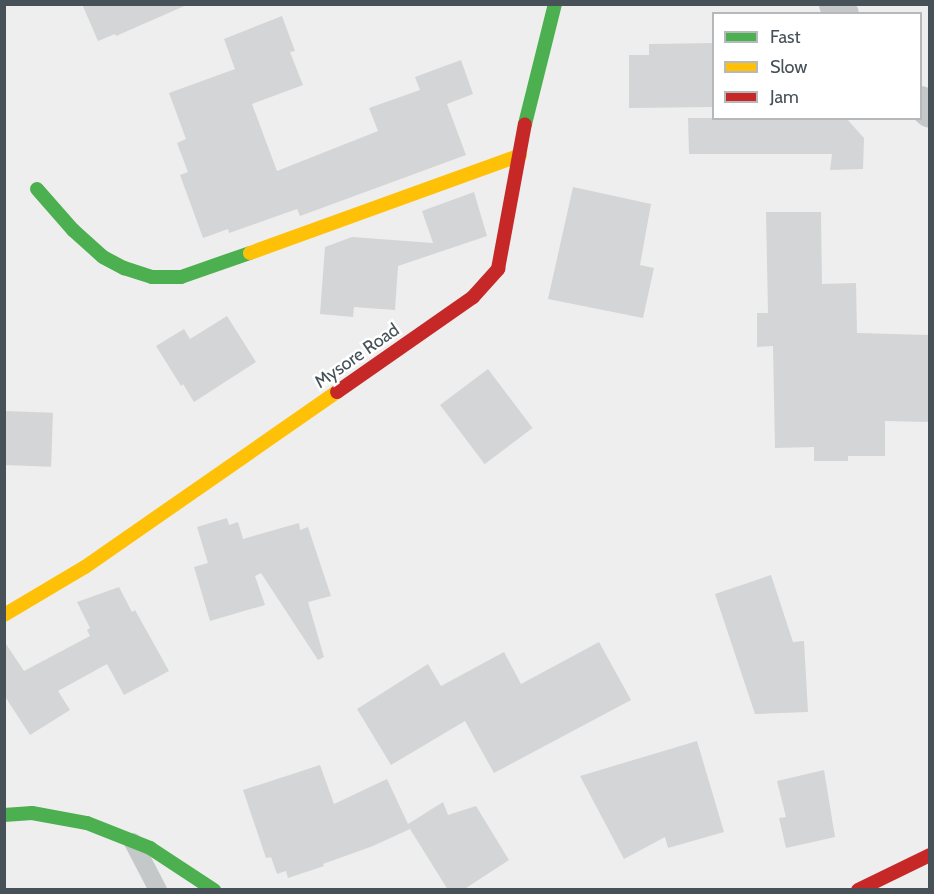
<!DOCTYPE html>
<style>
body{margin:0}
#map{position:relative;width:934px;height:894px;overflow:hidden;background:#eee;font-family:Cabin,sans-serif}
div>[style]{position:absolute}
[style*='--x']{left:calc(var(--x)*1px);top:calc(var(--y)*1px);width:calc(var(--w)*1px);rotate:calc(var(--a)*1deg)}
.building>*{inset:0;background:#d4d5d6;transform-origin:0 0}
.lane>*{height:18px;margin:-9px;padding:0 9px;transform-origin:9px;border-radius:9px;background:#c5c8c9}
.street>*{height:33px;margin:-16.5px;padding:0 16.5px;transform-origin:16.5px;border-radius:16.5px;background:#c5c8c9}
.fast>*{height:14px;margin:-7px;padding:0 7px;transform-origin:7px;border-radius:7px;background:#4caf50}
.slow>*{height:14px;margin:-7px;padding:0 7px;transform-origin:7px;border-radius:7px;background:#ffc107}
.jam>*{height:14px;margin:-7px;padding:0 7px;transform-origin:7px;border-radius:7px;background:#c62828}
span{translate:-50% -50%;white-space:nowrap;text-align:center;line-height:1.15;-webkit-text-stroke:5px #fff;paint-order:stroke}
.street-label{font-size:18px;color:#465158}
.frame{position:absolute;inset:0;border:6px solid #465158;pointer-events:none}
.legend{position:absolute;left:712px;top:12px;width:210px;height:108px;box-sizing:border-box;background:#fff;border:2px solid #b5b9bc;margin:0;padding:8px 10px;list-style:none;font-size:18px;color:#465158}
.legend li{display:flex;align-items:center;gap:12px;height:30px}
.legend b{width:30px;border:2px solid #b5b9bc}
</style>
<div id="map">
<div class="building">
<div style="clip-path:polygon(82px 4px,189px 4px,116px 36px,115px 34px,98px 41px)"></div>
<div style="clip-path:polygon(282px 16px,295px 51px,290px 52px,303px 85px,252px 104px,277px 171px,378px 131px,369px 108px,420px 90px,415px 77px,461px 60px,473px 94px,447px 104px,466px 155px,300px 216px,297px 209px,229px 233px,228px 229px,203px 238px,180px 175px,188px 172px,177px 143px,186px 139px,169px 93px,235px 69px,224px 39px)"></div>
<div style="clip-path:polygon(714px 43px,714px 107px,629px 108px,629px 55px,649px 55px,649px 44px)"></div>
<div style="clip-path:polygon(688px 118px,846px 118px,864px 138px,863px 169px,830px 170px,832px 154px,689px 154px)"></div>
<div style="clip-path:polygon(573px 187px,651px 204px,640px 265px,654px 268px,643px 318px,548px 299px)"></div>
<div style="clip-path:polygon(474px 192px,487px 236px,398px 266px,395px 310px,354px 307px,353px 317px,320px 314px,325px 247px,352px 237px,433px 243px,422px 211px)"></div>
<div style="clip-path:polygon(766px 212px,821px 212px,822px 284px,856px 283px,857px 333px,930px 335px,930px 422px,885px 421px,885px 456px,848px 456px,848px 461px,814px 461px,814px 447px,775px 448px,773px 346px,757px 347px,757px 313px,768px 313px)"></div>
<div style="clip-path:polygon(227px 316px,256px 362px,194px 402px,183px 384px,181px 386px,156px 346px,184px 329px,190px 339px)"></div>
<div style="left:488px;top:369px;width:74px;height:60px;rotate:53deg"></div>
<div style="left:4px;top:411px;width:49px;height:54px;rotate:2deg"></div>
<div style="clip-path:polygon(227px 518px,229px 525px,238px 522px,243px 539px,299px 523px,300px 530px,308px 527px,331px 596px,308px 602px,324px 657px,318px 660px,261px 573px,255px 576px,265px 605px,210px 621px,194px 567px,208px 563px,197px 527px)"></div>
<div style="clip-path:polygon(771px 575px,793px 642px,804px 641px,808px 712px,755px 714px,715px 594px)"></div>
<div style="clip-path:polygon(119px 587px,132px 612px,135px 610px,169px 671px,124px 695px,107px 664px,58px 691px,70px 710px,30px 735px,4px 695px,4px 641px,24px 671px,90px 636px,87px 630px,90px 628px,77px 602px)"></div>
<div style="clip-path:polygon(599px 642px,631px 700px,494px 773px,465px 721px,391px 765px,357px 709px,428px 664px,441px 686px,504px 652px,521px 684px)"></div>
<div style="clip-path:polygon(697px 741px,724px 832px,668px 848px,665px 837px,624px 859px,580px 776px)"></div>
<div style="clip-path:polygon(320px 765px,334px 804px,387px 779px,408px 824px,443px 802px,448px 815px,476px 806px,509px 860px,463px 890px,448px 890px,410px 829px,373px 846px,323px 864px,324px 866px,288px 878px,286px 871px,277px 874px,271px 857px,266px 858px,243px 790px)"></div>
<div style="clip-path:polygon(824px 770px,835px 837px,786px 848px,779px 818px,786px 817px,777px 781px)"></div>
</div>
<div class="lane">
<div style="--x:133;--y:842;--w:54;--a:62.5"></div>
</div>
<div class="street">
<div style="--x:835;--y:4;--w:12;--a:55"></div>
<div style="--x:920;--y:102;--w:13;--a:42"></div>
</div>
<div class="fast">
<div style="--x:525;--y:124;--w:124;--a:-76"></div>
<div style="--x:37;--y:189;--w:55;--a:48.7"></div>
<div style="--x:73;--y:230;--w:40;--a:42"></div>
<div style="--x:103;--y:257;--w:24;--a:28"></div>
<div style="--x:124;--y:268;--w:29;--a:18"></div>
<div style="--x:152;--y:277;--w:29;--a:0"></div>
<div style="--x:181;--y:277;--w:73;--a:-19.2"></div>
<div style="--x:4;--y:815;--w:28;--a:-4"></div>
<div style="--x:32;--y:813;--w:56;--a:10.3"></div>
<div style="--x:87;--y:823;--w:68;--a:21.6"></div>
<div style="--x:150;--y:848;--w:77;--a:33.3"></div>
</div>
<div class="slow">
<div style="--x:250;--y:253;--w:287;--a:-19.9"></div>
<div style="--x:4;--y:615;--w:94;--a:-30.7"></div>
<div style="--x:85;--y:567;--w:307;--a:-34.8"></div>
</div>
<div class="jam">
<div style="--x:337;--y:392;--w:166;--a:-34.9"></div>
<div style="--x:473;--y:297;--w:38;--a:-48"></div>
<div style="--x:498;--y:269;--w:147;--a:-79.5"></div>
<div style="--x:858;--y:890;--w:80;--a:-25.9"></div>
</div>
<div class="street-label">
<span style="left:357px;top:356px;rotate:-35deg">Mysore Road</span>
</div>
<div class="frame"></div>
<ul class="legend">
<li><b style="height:8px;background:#4caf50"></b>Fast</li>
<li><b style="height:8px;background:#ffc107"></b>Slow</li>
<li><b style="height:8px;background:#c62828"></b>Jam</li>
</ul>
</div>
